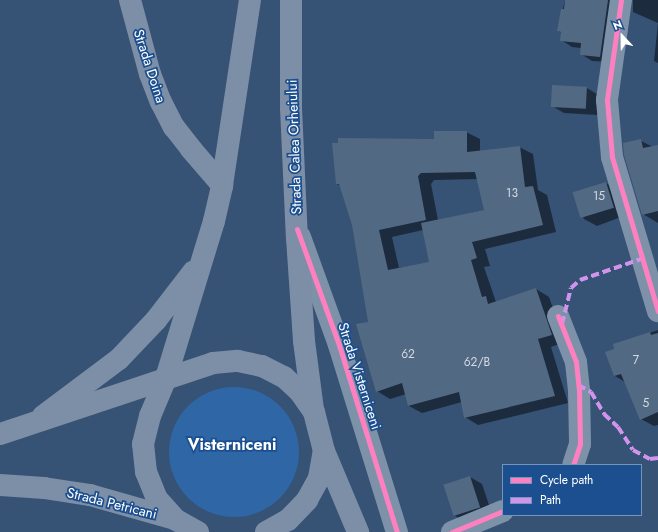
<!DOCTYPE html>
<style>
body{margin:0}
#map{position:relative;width:658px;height:532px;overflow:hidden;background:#365274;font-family:Jost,sans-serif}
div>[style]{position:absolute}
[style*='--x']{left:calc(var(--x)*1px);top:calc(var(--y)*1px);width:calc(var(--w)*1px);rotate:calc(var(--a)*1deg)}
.green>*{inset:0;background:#2f66a5}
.round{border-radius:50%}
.shadow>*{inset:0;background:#0007}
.building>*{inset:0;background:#526984;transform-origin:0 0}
.minor>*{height:22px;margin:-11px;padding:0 11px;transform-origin:11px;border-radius:11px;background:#7d92a8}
.major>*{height:22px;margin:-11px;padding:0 11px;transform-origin:11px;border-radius:11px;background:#7d8ea7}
.quiet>*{height:4px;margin-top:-2px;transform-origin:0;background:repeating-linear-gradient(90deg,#d193ec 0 8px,transparent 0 12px)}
.cycleway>*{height:5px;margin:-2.5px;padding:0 2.5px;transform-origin:2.5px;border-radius:2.5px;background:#ff80c0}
span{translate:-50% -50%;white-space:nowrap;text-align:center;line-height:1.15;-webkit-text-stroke:3.5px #1b4f8f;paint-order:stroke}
.number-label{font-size:12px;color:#d4dae0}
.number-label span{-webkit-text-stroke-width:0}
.street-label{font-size:14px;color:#fff}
.quarter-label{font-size:16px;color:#fff;font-weight:700}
.legend{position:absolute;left:502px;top:464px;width:140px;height:52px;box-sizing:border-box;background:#1b4f8f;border:1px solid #7695bc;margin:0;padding:5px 7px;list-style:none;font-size:12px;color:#fff}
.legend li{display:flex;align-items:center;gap:8px;height:20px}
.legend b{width:20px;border:1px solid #7695bc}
.north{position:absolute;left:602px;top:16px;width:40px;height:40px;-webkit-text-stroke:3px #1b4f8f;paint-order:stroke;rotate:338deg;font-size:11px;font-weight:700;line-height:16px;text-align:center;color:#fff}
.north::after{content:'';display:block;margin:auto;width:14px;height:18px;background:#fff;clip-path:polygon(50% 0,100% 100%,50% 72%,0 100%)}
</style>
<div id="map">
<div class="green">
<div class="round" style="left:169px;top:387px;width:130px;height:130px"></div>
</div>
<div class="shadow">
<div style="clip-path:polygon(565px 0,623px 0,612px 62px,592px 61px,581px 54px,581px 48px,572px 47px,561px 40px,562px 33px,558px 31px)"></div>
<div style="clip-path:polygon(633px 0,658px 0,658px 23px,633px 12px)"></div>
<div style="clip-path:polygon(658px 23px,658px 63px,654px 61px)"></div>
<div style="clip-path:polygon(587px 88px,600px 96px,598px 115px,564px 113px,552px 106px)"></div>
<div style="clip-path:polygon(evenodd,466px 132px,480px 139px,480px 152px,519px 147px,533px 154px,538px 190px,547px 195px,556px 232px,485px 249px,490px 266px,484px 267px,496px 302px,536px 289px,549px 297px,565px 342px,551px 347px,568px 403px,478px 425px,465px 417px,462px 402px,422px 413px,409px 406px,406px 394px,390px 399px,377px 391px,369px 323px,353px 225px,341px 186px,337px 184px,435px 140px,466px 132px,478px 179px,485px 210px,438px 220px,431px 184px,434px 180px,478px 179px,466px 132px,423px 230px,430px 263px,399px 268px,392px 237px,423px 230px)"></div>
<div style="clip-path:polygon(641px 141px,653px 147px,658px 146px,658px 223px,643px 214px)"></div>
<div style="clip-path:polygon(606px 183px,619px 191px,626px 215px,597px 226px,584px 219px,575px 196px)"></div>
<div style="clip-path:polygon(658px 330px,658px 425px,654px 426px,641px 419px,625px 382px,615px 376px,614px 345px)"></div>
<div style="clip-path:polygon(470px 477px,482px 484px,492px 514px,466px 523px,454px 515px)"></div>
</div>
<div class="building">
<div style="clip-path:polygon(565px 0,608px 0,600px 57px,580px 55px,581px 43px,560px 41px,561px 32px,557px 31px,561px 9px,564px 9px)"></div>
<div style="left:552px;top:85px;width:35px;height:22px;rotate:3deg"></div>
<div style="clip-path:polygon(evenodd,434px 131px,467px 131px,467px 152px,520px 146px,525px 187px,533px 186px,543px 225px,472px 242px,477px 258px,471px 260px,482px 297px,486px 296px,488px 304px,536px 288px,552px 335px,538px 339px,555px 396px,464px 418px,459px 392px,408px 406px,402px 383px,376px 392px,356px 324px,368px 322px,352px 225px,339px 184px,336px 184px,332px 143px,338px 143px,338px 138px,434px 139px,434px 131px,475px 172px,484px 210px,421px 223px,429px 262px,388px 270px,379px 230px,426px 220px,418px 176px,421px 173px,475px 172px)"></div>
<div style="clip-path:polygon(641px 139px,643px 148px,658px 145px,658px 211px,642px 215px,624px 155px,623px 143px)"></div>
<div style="left:606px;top:182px;width:27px;height:35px;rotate:73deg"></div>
<div style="clip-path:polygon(650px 332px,651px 335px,658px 333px,658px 412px,640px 420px,621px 374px,614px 376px,605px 352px,614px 349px,613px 344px)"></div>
<div style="left:470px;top:476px;width:33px;height:28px;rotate:72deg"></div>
</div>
<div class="minor">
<div style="--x:621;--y:0;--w:101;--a:98"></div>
<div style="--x:607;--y:100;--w:57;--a:85"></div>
<div style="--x:612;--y:157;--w:161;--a:73.4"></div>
<div style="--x:300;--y:237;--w:115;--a:70.1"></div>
<div style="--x:339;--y:345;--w:196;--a:72.8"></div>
<div style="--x:558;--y:316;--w:49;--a:68.6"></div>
<div style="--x:576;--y:362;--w:28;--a:84"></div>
<div style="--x:579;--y:390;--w:54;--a:88.9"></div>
<div style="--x:580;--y:444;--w:22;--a:108"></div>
<div style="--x:452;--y:532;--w:55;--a:-22.4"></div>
</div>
<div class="major">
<div style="--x:130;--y:0;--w:77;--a:74.9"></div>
<div style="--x:150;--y:74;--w:30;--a:69"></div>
<div style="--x:161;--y:102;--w:28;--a:63"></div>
<div style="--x:174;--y:127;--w:28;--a:52"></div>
<div style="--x:191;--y:149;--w:48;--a:49.3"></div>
<div style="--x:291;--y:0;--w:108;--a:90"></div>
<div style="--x:291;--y:108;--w:130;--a:87.4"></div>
<div style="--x:297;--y:238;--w:103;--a:86.1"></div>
<div style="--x:304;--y:341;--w:69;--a:82.5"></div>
<div style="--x:43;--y:416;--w:95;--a:-36.9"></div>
<div style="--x:119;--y:359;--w:54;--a:-46.5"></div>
<div style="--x:156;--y:320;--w:61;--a:-52.4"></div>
<div style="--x:0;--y:434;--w:225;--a:-18.4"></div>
<div style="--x:213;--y:363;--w:25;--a:-5"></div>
<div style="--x:238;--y:361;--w:25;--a:12"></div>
<div style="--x:262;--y:366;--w:25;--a:27"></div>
<div style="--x:284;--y:377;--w:22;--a:43"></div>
<div style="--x:300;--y:392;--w:24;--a:55"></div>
<div style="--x:314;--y:412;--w:40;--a:75.6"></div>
<div style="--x:324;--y:451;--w:88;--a:67.2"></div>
<div style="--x:0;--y:485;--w:44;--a:3.9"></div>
<div style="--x:44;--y:488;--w:47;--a:8.7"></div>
<div style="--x:90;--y:495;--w:88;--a:15.8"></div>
<div style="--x:198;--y:532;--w:25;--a:-151"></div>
<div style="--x:176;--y:520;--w:28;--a:-132"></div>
<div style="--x:157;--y:499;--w:29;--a:-112"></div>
<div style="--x:146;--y:472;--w:28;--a:-96"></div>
<div style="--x:143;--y:444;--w:29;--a:-76"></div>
<div style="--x:150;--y:416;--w:41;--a:-67.2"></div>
<div style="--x:166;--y:378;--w:164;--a:-73"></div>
<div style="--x:214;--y:221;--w:37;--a:-77"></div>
<div style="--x:222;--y:185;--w:187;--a:-81.4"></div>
<div style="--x:266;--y:532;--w:25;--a:-29"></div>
<div style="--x:288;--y:520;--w:28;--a:-46"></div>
<div style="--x:307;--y:500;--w:25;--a:-61"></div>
<div style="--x:319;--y:478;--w:27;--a:-80"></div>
</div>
<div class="quiet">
<div style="--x:562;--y:324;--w:37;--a:-76"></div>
<div style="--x:571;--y:288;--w:12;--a:-42"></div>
<div style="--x:580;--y:280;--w:65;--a:-19"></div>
<div style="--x:578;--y:385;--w:15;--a:28"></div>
<div style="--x:591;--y:392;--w:26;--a:59"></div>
<div style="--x:604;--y:414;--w:19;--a:43"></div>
<div style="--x:618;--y:427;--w:27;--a:57"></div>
<div style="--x:633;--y:450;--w:19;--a:28"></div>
<div style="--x:650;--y:459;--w:8;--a:-7"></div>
</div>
<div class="cycleway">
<div style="--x:621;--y:0;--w:101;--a:98"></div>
<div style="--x:607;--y:100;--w:57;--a:85"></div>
<div style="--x:612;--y:157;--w:161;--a:73.4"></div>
<div style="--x:297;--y:229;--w:123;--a:70.1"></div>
<div style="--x:339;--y:345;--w:196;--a:72.8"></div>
<div style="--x:558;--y:316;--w:49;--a:68.6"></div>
<div style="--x:576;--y:362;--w:28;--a:84"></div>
<div style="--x:579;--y:390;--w:54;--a:88.9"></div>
<div style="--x:580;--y:444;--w:22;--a:108"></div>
<div style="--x:452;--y:532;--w:55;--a:-22.4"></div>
</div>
<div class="number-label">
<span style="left:512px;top:194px">13</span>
<span style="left:599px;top:197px">15</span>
<span style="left:408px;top:355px">62</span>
<span style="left:636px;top:361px">7</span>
<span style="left:477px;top:363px">62/B</span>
<span style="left:646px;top:404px">5</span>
</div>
<div class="street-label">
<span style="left:150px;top:66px;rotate:72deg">Strada Doina</span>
<span style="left:294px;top:147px;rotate:-92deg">Strada Calea Orheiului</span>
<span style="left:360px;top:376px;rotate:72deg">Strada Visterniceni</span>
<span style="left:112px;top:503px;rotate:14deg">Strada Petricani</span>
</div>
<div class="quarter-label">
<span style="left:232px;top:445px">Visterniceni</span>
</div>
<ul class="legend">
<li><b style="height:5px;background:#ff80c0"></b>Cycle path</li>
<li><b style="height:5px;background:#d193ec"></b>Path</li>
</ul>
<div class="north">N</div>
</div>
